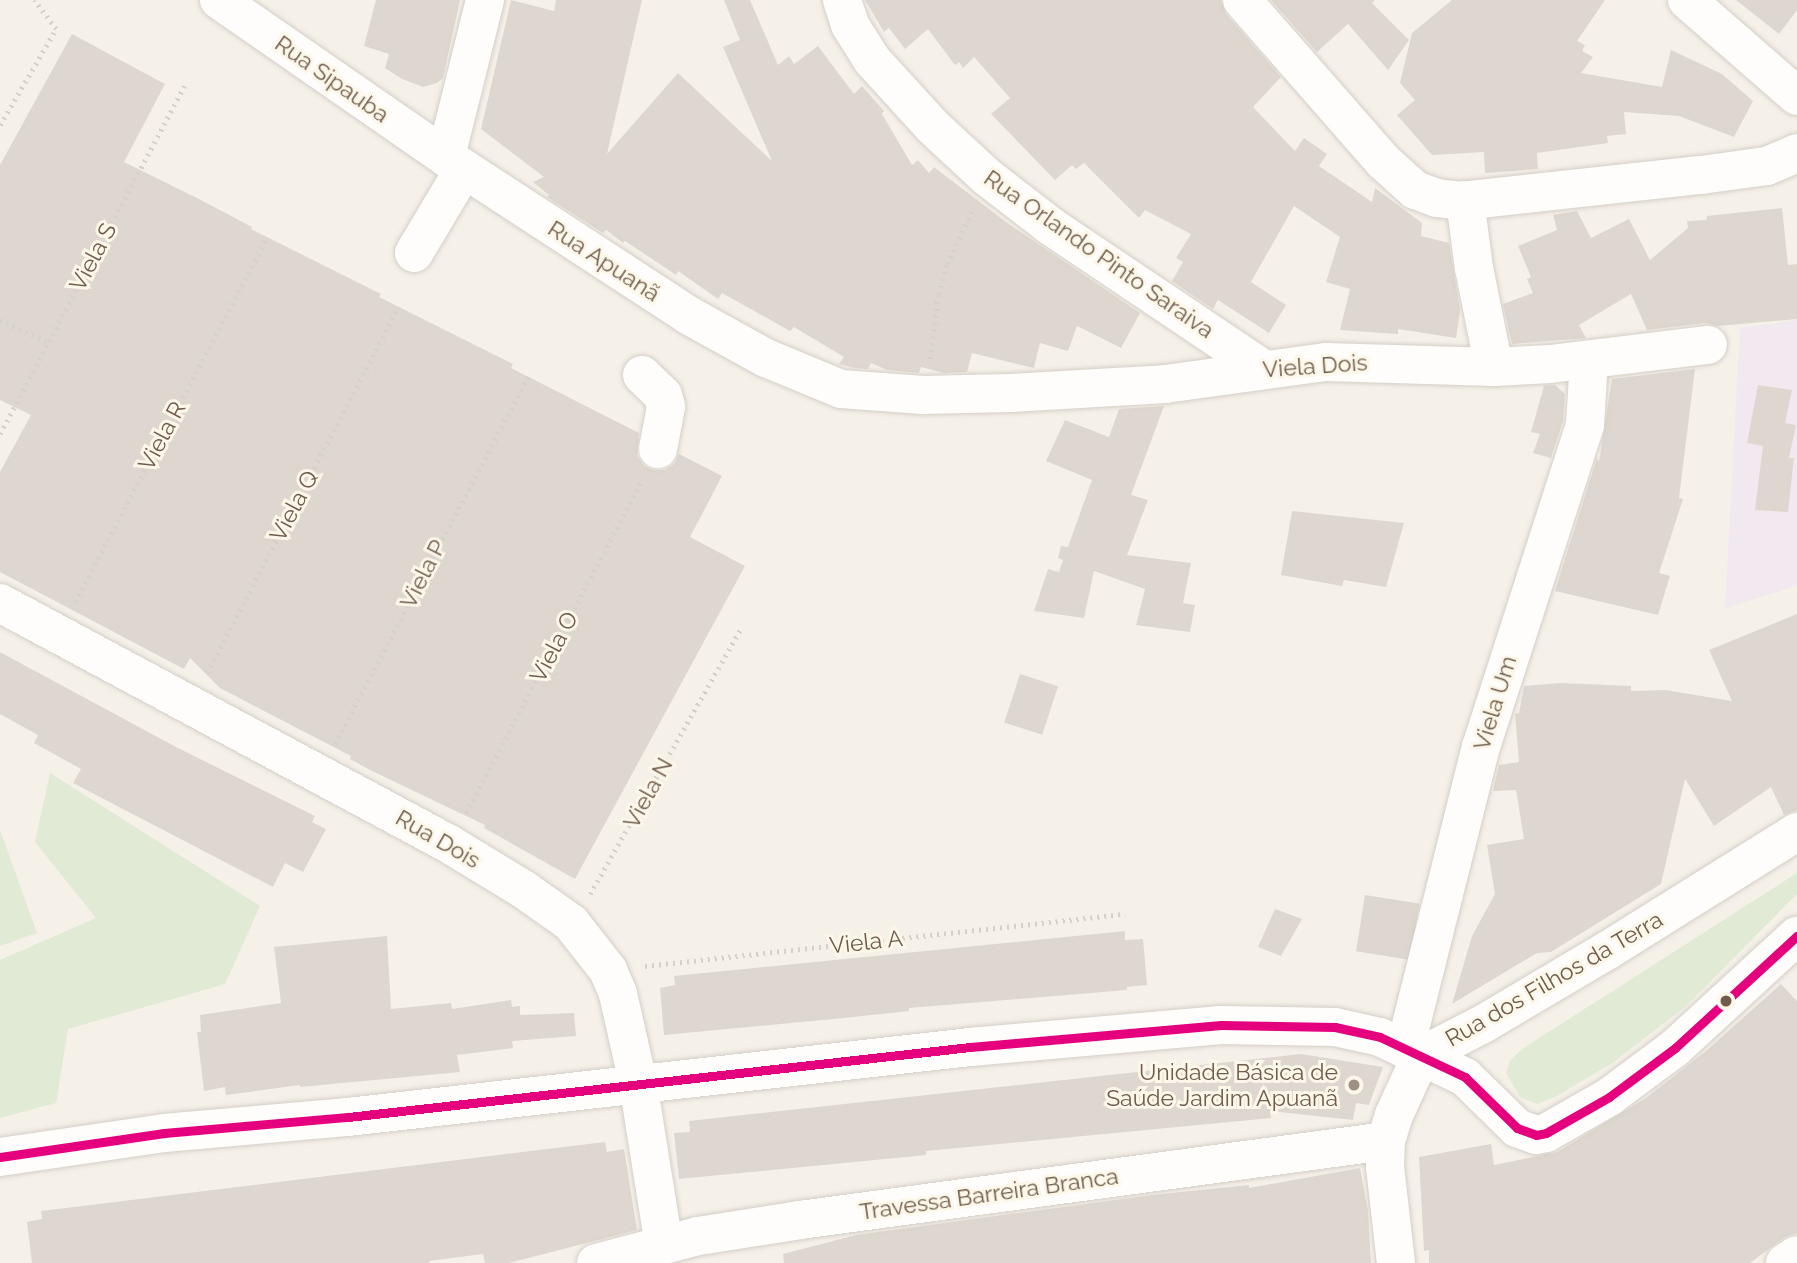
<!DOCTYPE html>
<meta charset="utf-8">
<style>
body{margin:0}
#map{position:relative;width:1797px;height:1263px;overflow:hidden;background:#f5f1e9;font-family:Raleway,sans-serif}
div>[style]{position:absolute}
[style*='--x']{left:calc(var(--x)*1px);top:calc(var(--y)*1px);width:calc(var(--w)*1px);rotate:calc(var(--a)*1deg)}
.education>*{inset:0;background:#f2e8f0}
.green>*{inset:0;background:#e0ead5}
.building>*{inset:0;background:#ded7cf;transform-origin:0 0}
.path>*{height:4.5px;margin-top:-2.25px;transform-origin:0;background:repeating-linear-gradient(90deg,#d6d0ca 0 2px,transparent 0 7px)}
.roads{filter:drop-shadow(0 0 2px #d4cec7) drop-shadow(0 0 2px #d4cec7)}
.minor>*{height:38px;margin:-19px;padding:0 19px;transform-origin:19px;border-radius:19px;background:#fefdfc}
.bus-1>*{height:9px;margin:-4.5px;padding:0 4.5px;transform-origin:4.5px;border-radius:4.5px;background:#e5007d}
.dots>*{width:19px;height:19px;translate:-50% -50%;box-sizing:border-box;border:4px solid #fdf7ea;border-radius:50%}
span{translate:-50% -50%;white-space:nowrap;text-align:center;line-height:1.15;-webkit-text-stroke:6px #fdf7ea;paint-order:stroke}
.street-label{font-size:23px;color:#6f5c4c}
.poi-label{font-size:23px;color:#6f5c4c}
.right{translate:-100% -50%;text-align:right}
</style>
<div id="map">
<div class="education">
<div style="clip-path:polygon(1797px 320px,1797px 586px,1725px 608px,1740px 328px)"></div>
</div>
<div class="green">
<div style="clip-path:polygon(50px 773px,260px 906px,225px 984px,68px 1029px,56px 1103px,0 1118px,0 960px,96px 918px,35px 842px)"></div>
<div style="clip-path:polygon(0 830px,37px 933px,0 946px)"></div>
<div style="clip-path:polygon(1797px 873px,1797px 894px,1685px 1007px,1611px 1064px,1557px 1096px,1537px 1104px,1520px 1097px,1506px 1073px,1510px 1061px,1522px 1049px)"></div>
</div>
<div class="building">
<div style="clip-path:polygon(376px 0,460px 0,443px 78px,437px 83px,423px 87px,402px 79px,385px 68px,389px 54px,364px 46px)"></div>
<div style="clip-path:polygon(511px 0,554px 11px,556px 0,642px 0,607px 154px,678px 73px,772px 161px,723px 47px,740px 40px,724px 0,750px 0,778px 65px,789px 56px,794px 64px,818px 46px,854px 94px,862px 86px,884px 111px,882px 114px,912px 165px,918px 160px,929px 173px,934px 167px,1006px 222px,1140px 313px,1121px 348px,1077px 326px,1068px 351px,1040px 343px,1034px 368px,972px 353px,967px 372px,944px 373px,921px 367px,919px 373px,887px 370px,871px 363px,868px 369px,855px 368px,839px 364px,844px 357px,794px 327px,790px 331px,722px 293px,718px 299px,678px 271px,676px 275px,625px 241px,623px 243px,606px 230px,603px 233px,547px 197px,549px 195px,533px 182px,544px 177px,481px 129px)"></div>
<div style="clip-path:polygon(865px 0,1221px 0,1226px 14px,1281px 77px,1253px 107px,1295px 151px,1304px 138px,1327px 154px,1319px 166px,1372px 202px,1375px 188px,1422px 223px,1421px 236px,1449px 243px,1460px 310px,1456px 338px,1398px 329px,1398px 334px,1340px 330px,1350px 289px,1326px 282px,1340px 237px,1294px 206px,1251px 282px,1286px 305px,1269px 333px,1218px 300px,1213px 309px,1172px 281px,1183px 262px,1176px 258px,1191px 234px,1145px 210px,1139px 218px,1084px 163px,1076px 169px,1072px 165px,1055px 180px,991px 114px,1010px 98px,974px 57px,963px 68px,959px 62px,955px 65px,928px 29px,905px 49px,889px 28px,884px 32px)"></div>
<div style="clip-path:polygon(1271px 0,1375px 0,1372px 3px,1409px 40px,1388px 70px,1348px 24px,1317px 52px)"></div>
<div style="clip-path:polygon(1452px 0,1605px 0,1577px 41px,1585px 45px,1582px 51px,1593px 57px,1581px 73px,1662px 87px,1671px 50px,1722px 74px,1753px 101px,1734px 137px,1679px 116px,1624px 112px,1626px 134px,1607px 136px,1608px 143px,1537px 153px,1538px 169px,1485px 173px,1484px 152px,1432px 155px,1397px 115px,1415px 100px,1400px 83px,1412px 33px)"></div>
<div style="clip-path:polygon(1736px 0,1797px 0,1797px 10px,1779px 34px)"></div>
<div style="clip-path:polygon(72px 34px,165px 84px,124px 162px,199px 199px,252px 227px,251px 229px,381px 294px,379px 297px,513px 364px,511px 368px,639px 433px,637px 456px,644px 466px,653px 470px,665px 470px,674px 464px,679px 454px,722px 476px,690px 537px,745px 566px,575px 879px,484px 828px,485px 825px,372px 771px,350px 759px,351px 756px,220px 688px,190px 658px,184px 669px,0 572px,0 472px,31px 415px,0 400px,0 165px)"></div>
<div style="clip-path:polygon(1782px 208px,1788px 265px,1797px 264px,1797px 319px,1718px 326px,1705px 323px,1647px 330px,1631px 294px,1579px 325px,1586px 338px,1512px 344px,1503px 304px,1533px 293px,1527px 279px,1531px 277px,1518px 246px,1557px 230px,1553px 215px,1577px 211px,1591px 238px,1629px 219px,1650px 260px,1688px 228px,1687px 221px,1706px 220px,1707px 216px)"></div>
<div style="clip-path:polygon(1695px 369px,1679px 498px,1683px 499px,1659px 573px,1670px 576px,1658px 615px,1555px 591px,1597px 458px,1599px 462px,1612px 379px)"></div>
<div style="clip-path:polygon(1555px 385px,1565px 394px,1563px 421px,1551px 458px,1533px 453px,1540px 434px,1531px 432px,1544px 386px)"></div>
<div style="clip-path:polygon(1758px 385px,1792px 390px,1785px 423px,1796px 425px,1789px 458px,1794px 458px,1788px 512px,1755px 510px,1763px 446px,1747px 443px)"></div>
<div style="clip-path:polygon(1164px 406px,1131px 495px,1148px 500px,1127px 555px,1191px 563px,1183px 603px,1195px 605px,1190px 632px,1136px 625px,1145px 589px,1094px 571px,1084px 618px,1034px 611px,1048px 569px,1059px 572px,1063px 560px,1058px 558px,1061px 546px,1068px 547px,1092px 480px,1046px 461px,1065px 420px,1109px 437px,1119px 409px)"></div>
<div style="clip-path:polygon(1292px 511px,1404px 523px,1386px 587px,1344px 580px,1342px 586px,1281px 575px)"></div>
<div style="clip-path:polygon(1797px 614px,1797px 810px,1784px 815px,1771px 787px,1714px 826px,1685px 779px,1661px 884px,1551px 952px,1537px 953px,1452px 1004px,1472px 936px,1495px 894px,1487px 845px,1524px 839px,1516px 790px,1493px 791px,1499px 765px,1519px 762px,1515px 714px,1519px 713px,1524px 686px,1561px 683px,1631px 686px,1631px 691px,1665px 690px,1732px 701px,1709px 650px)"></div>
<div style="clip-path:polygon(0 652px,176px 747px,315px 816px,312px 822px,326px 829px,303px 872px,285px 863px,273px 887px,73px 783px,81px 769px,34px 743px,38px 735px,0 714px)"></div>
<div style="left:1020px;top:674px;width:40px;height:51px;rotate:18deg"></div>
<div style="left:1365px;top:895px;width:55px;height:57px;rotate:9deg"></div>
<div style="clip-path:polygon(1275px 909px,1302px 919px,1281px 956px,1258px 947px)"></div>
<div style="clip-path:polygon(1125px 931px,1125px 940px,1143px 939px,1147px 985px,1127px 987px,1127px 990px,909px 1008px,909px 1011px,844px 1018px,664px 1035px,660px 988px,675px 985px,674px 976px)"></div>
<div style="clip-path:polygon(387px 936px,391px 1009px,451px 1003px,452px 1009px,511px 1000px,512px 1007px,520px 1006px,520px 1015px,574px 1013px,576px 1036px,512px 1041px,513px 1048px,457px 1055px,460px 1072px,300px 1087px,300px 1085px,226px 1095px,225px 1087px,204px 1091px,197px 1032px,201px 1032px,200px 1015px,281px 1003px,274px 947px)"></div>
<div style="clip-path:polygon(1781px 984px,1797px 1001px,1797px 1233px,1785px 1237px,1750px 1263px,1429px 1263px,1429px 1250px,1424px 1251px,1419px 1157px,1491px 1144px,1494px 1165px,1557px 1152px,1646px 1098px,1706px 1051px)"></div>
<div style="clip-path:polygon(1301px 1054px,1383px 1067px,1369px 1105px,1356px 1103px,1353px 1120px,1270px 1111px,1271px 1118px,926px 1151px,926px 1155px,679px 1179px,674px 1133px,690px 1132px,689px 1121px)"></div>
<div style="clip-path:polygon(605px 1142px,607px 1152px,624px 1149px,637px 1230px,509px 1263px,485px 1263px,483px 1254px,429px 1261px,430px 1263px,32px 1263px,27px 1222px,42px 1219px,41px 1211px)"></div>
<div style="clip-path:polygon(1360px 1168px,1368px 1211px,1371px 1263px,784px 1263px,783px 1254px,856px 1235px,1152px 1195px,1249px 1185px,1249px 1188px)"></div>
</div>
<div class="path">
<div style="--x:0;--y:125;--w:111;--a:-59.7"></div>
<div style="--x:56;--y:29;--w:36;--a:-127"></div>
<div style="--x:0;--y:320;--w:54;--a:25.1"></div>
<div style="--x:930;--y:359;--w:65;--a:-83"></div>
<div style="--x:938;--y:294;--w:31;--a:-73"></div>
<div style="--x:947;--y:264;--w:59;--a:-64.7"></div>
<div style="--x:0;--y:434;--w:399;--a:-62.1"></div>
<div style="--x:75;--y:602;--w:410;--a:-62.2"></div>
<div style="--x:207;--y:673;--w:413;--a:-62.4"></div>
<div style="--x:335;--y:744;--w:415;--a:-62.3"></div>
<div style="--x:466;--y:813;--w:377;--a:-62.1"></div>
<div style="--x:590;--y:894;--w:304;--a:-60.4"></div>
<div style="--x:645;--y:966;--w:483;--a:-6.2"></div>
</div>
<div class="roads">
<div class="minor">
<div style="--x:219;--y:0;--w:276;--a:34.7"></div>
<div style="--x:485;--y:0;--w:162;--a:104"></div>
<div style="--x:446;--y:157;--w:289;--a:33.1"></div>
<div style="--x:688;--y:315;--w:89;--a:28.9"></div>
<div style="--x:766;--y:358;--w:81;--a:22.5"></div>
<div style="--x:841;--y:389;--w:82;--a:4.2"></div>
<div style="--x:923;--y:395;--w:88;--a:-1.3"></div>
<div style="--x:1011;--y:393;--w:154;--a:-3.3"></div>
<div style="--x:1165;--y:384;--w:162;--a:-7.8"></div>
<div style="--x:1326;--y:362;--w:168;--a:1.7"></div>
<div style="--x:1494;--y:367;--w:56;--a:-3.1"></div>
<div style="--x:1550;--y:364;--w:159;--a:-6.9"></div>
<div style="--x:842;--y:0;--w:26;--a:72"></div>
<div style="--x:850;--y:25;--w:41;--a:57.8"></div>
<div style="--x:872;--y:60;--w:89;--a:47.7"></div>
<div style="--x:932;--y:126;--w:75;--a:42.8"></div>
<div style="--x:987;--y:177;--w:78;--a:37.7"></div>
<div style="--x:1049;--y:225;--w:258;--a:33.9"></div>
<div style="--x:1242;--y:0;--w:215;--a:48.8"></div>
<div style="--x:1384;--y:162;--w:42;--a:42.1"></div>
<div style="--x:1415;--y:190;--w:23;--a:20"></div>
<div style="--x:1437;--y:198;--w:24;--a:7"></div>
<div style="--x:1461;--y:201;--w:241;--a:-6.2"></div>
<div style="--x:1701;--y:175;--w:67;--a:-7.8"></div>
<div style="--x:1767;--y:166;--w:33;--a:-23"></div>
<div style="--x:1687;--y:0;--w:146;--a:41.1"></div>
<div style="--x:1465;--y:200;--w:69;--a:82.5"></div>
<div style="--x:1474;--y:268;--w:101;--a:78.6"></div>
<div style="--x:414;--y:253;--w:98;--a:-59.2"></div>
<div style="--x:642;--y:375;--w:29;--a:44"></div>
<div style="--x:663;--y:395;--w:12;--a:76"></div>
<div style="--x:666;--y:407;--w:43;--a:100.8"></div>
<div style="--x:0;--y:603;--w:510;--a:28.22"></div>
<div style="--x:449;--y:844;--w:87;--a:31.3"></div>
<div style="--x:523;--y:889;--w:59;--a:35.3"></div>
<div style="--x:571;--y:923;--w:60;--a:51.8"></div>
<div style="--x:608;--y:970;--w:26;--a:67"></div>
<div style="--x:618;--y:994;--w:91;--a:77.3"></div>
<div style="--x:638;--y:1083;--w:164;--a:80.9"></div>
<div style="--x:1405;--y:1049;--w:311;--a:-75.9"></div>
<div style="--x:1481;--y:747;--w:338;--a:-72.1"></div>
<div style="--x:1585;--y:425;--w:65;--a:-86.5"></div>
<div style="--x:0;--y:1157;--w:166;--a:-8.3"></div>
<div style="--x:164;--y:1133;--w:185;--a:-5"></div>
<div style="--x:348;--y:1117;--w:626;--a:-6.42"></div>
<div style="--x:970;--y:1047;--w:252;--a:-5"></div>
<div style="--x:1221;--y:1025;--w:114;--a:1"></div>
<div style="--x:1335;--y:1027;--w:46;--a:12.5"></div>
<div style="--x:1380;--y:1037;--w:94;--a:25.2"></div>
<div style="--x:1465;--y:1077;--w:73;--a:44.4"></div>
<div style="--x:1517;--y:1128;--w:20;--a:20"></div>
<div style="--x:1536;--y:1135;--w:10;--a:-11"></div>
<div style="--x:1546;--y:1133;--w:73;--a:-29.7"></div>
<div style="--x:1609;--y:1097;--w:82;--a:-36.6"></div>
<div style="--x:1675;--y:1048;--w:166;--a:-42.6"></div>
<div style="--x:596;--y:1263;--w:106;--a:-14.8"></div>
<div style="--x:698;--y:1236;--w:103;--a:-8.9"></div>
<div style="--x:800;--y:1220;--w:591;--a:-7.68"></div>
<div style="--x:1396;--y:1263;--w:97;--a:-96.5"></div>
<div style="--x:1385;--y:1167;--w:26;--a:-88"></div>
<div style="--x:1386;--y:1141;--w:27;--a:-73"></div>
<div style="--x:1394;--y:1115;--w:65;--a:-65.4"></div>
<div style="--x:1421;--y:1056;--w:70;--a:-27.3"></div>
<div style="--x:1483;--y:1024;--w:145;--a:-30.6"></div>
<div style="--x:1608;--y:950;--w:223;--a:-32"></div>
<div style="--x:1785;--y:1263;--w:14;--a:-34"></div>
</div>
</div>
<div class="bus-1">
<div style="--x:0;--y:1157;--w:166;--a:-8.3"></div>
<div style="--x:164;--y:1133;--w:185;--a:-5"></div>
<div style="--x:348;--y:1117;--w:626;--a:-6.42"></div>
<div style="--x:970;--y:1047;--w:252;--a:-5"></div>
<div style="--x:1221;--y:1025;--w:114;--a:1"></div>
<div style="--x:1335;--y:1027;--w:46;--a:12.5"></div>
<div style="--x:1380;--y:1037;--w:94;--a:25.2"></div>
<div style="--x:1465;--y:1077;--w:73;--a:44.4"></div>
<div style="--x:1517;--y:1128;--w:20;--a:20"></div>
<div style="--x:1536;--y:1135;--w:10;--a:-11"></div>
<div style="--x:1546;--y:1133;--w:73;--a:-29.7"></div>
<div style="--x:1609;--y:1097;--w:82;--a:-36.6"></div>
<div style="--x:1675;--y:1048;--w:166;--a:-42.6"></div>
</div>
<div class="dots">
<div style="left:1726px;top:1001px;background:#6f5c4c"></div>
<div style="left:1354px;top:1085px;background:#9e9083"></div>
</div>
<div class="street-label">
<span style="left:332px;top:79px;rotate:35deg">Rua Sipauba</span>
<span style="left:1099px;top:254px;rotate:35deg">Rua Orlando Pinto Saraiva</span>
<span style="left:93px;top:257px;rotate:-62deg">Viela S</span>
<span style="left:604px;top:261px;rotate:33deg">Rua Apuanã</span>
<span style="left:1315px;top:366px;rotate:-4deg">Viela Dois</span>
<span style="left:162px;top:436px;rotate:-62deg">Viela R</span>
<span style="left:294px;top:506px;rotate:-62deg">Viela Q</span>
<span style="left:423px;top:574px;rotate:-63deg">Viela P</span>
<span style="left:554px;top:647px;rotate:-62deg">Viela O</span>
<span style="left:1495px;top:703px;rotate:-73deg">Viela Um</span>
<span style="left:648px;top:793px;rotate:-61deg">Viela N</span>
<span style="left:438px;top:839px;rotate:30deg">Rua Dois</span>
<span style="left:866px;top:942px;rotate:-6deg">Viela A</span>
<span style="left:1554px;top:979px;rotate:-30deg">Rua dos Filhos da Terra</span>
<span style="left:989px;top:1194px;rotate:-8deg">Travessa Barreira Branca</span>
</div>
<div class="poi-label">
<span class="right" style="left:1338px;top:1085px">Unidade Básica de<br>Saúde Jardim Apuanã</span>
</div>
</div>
